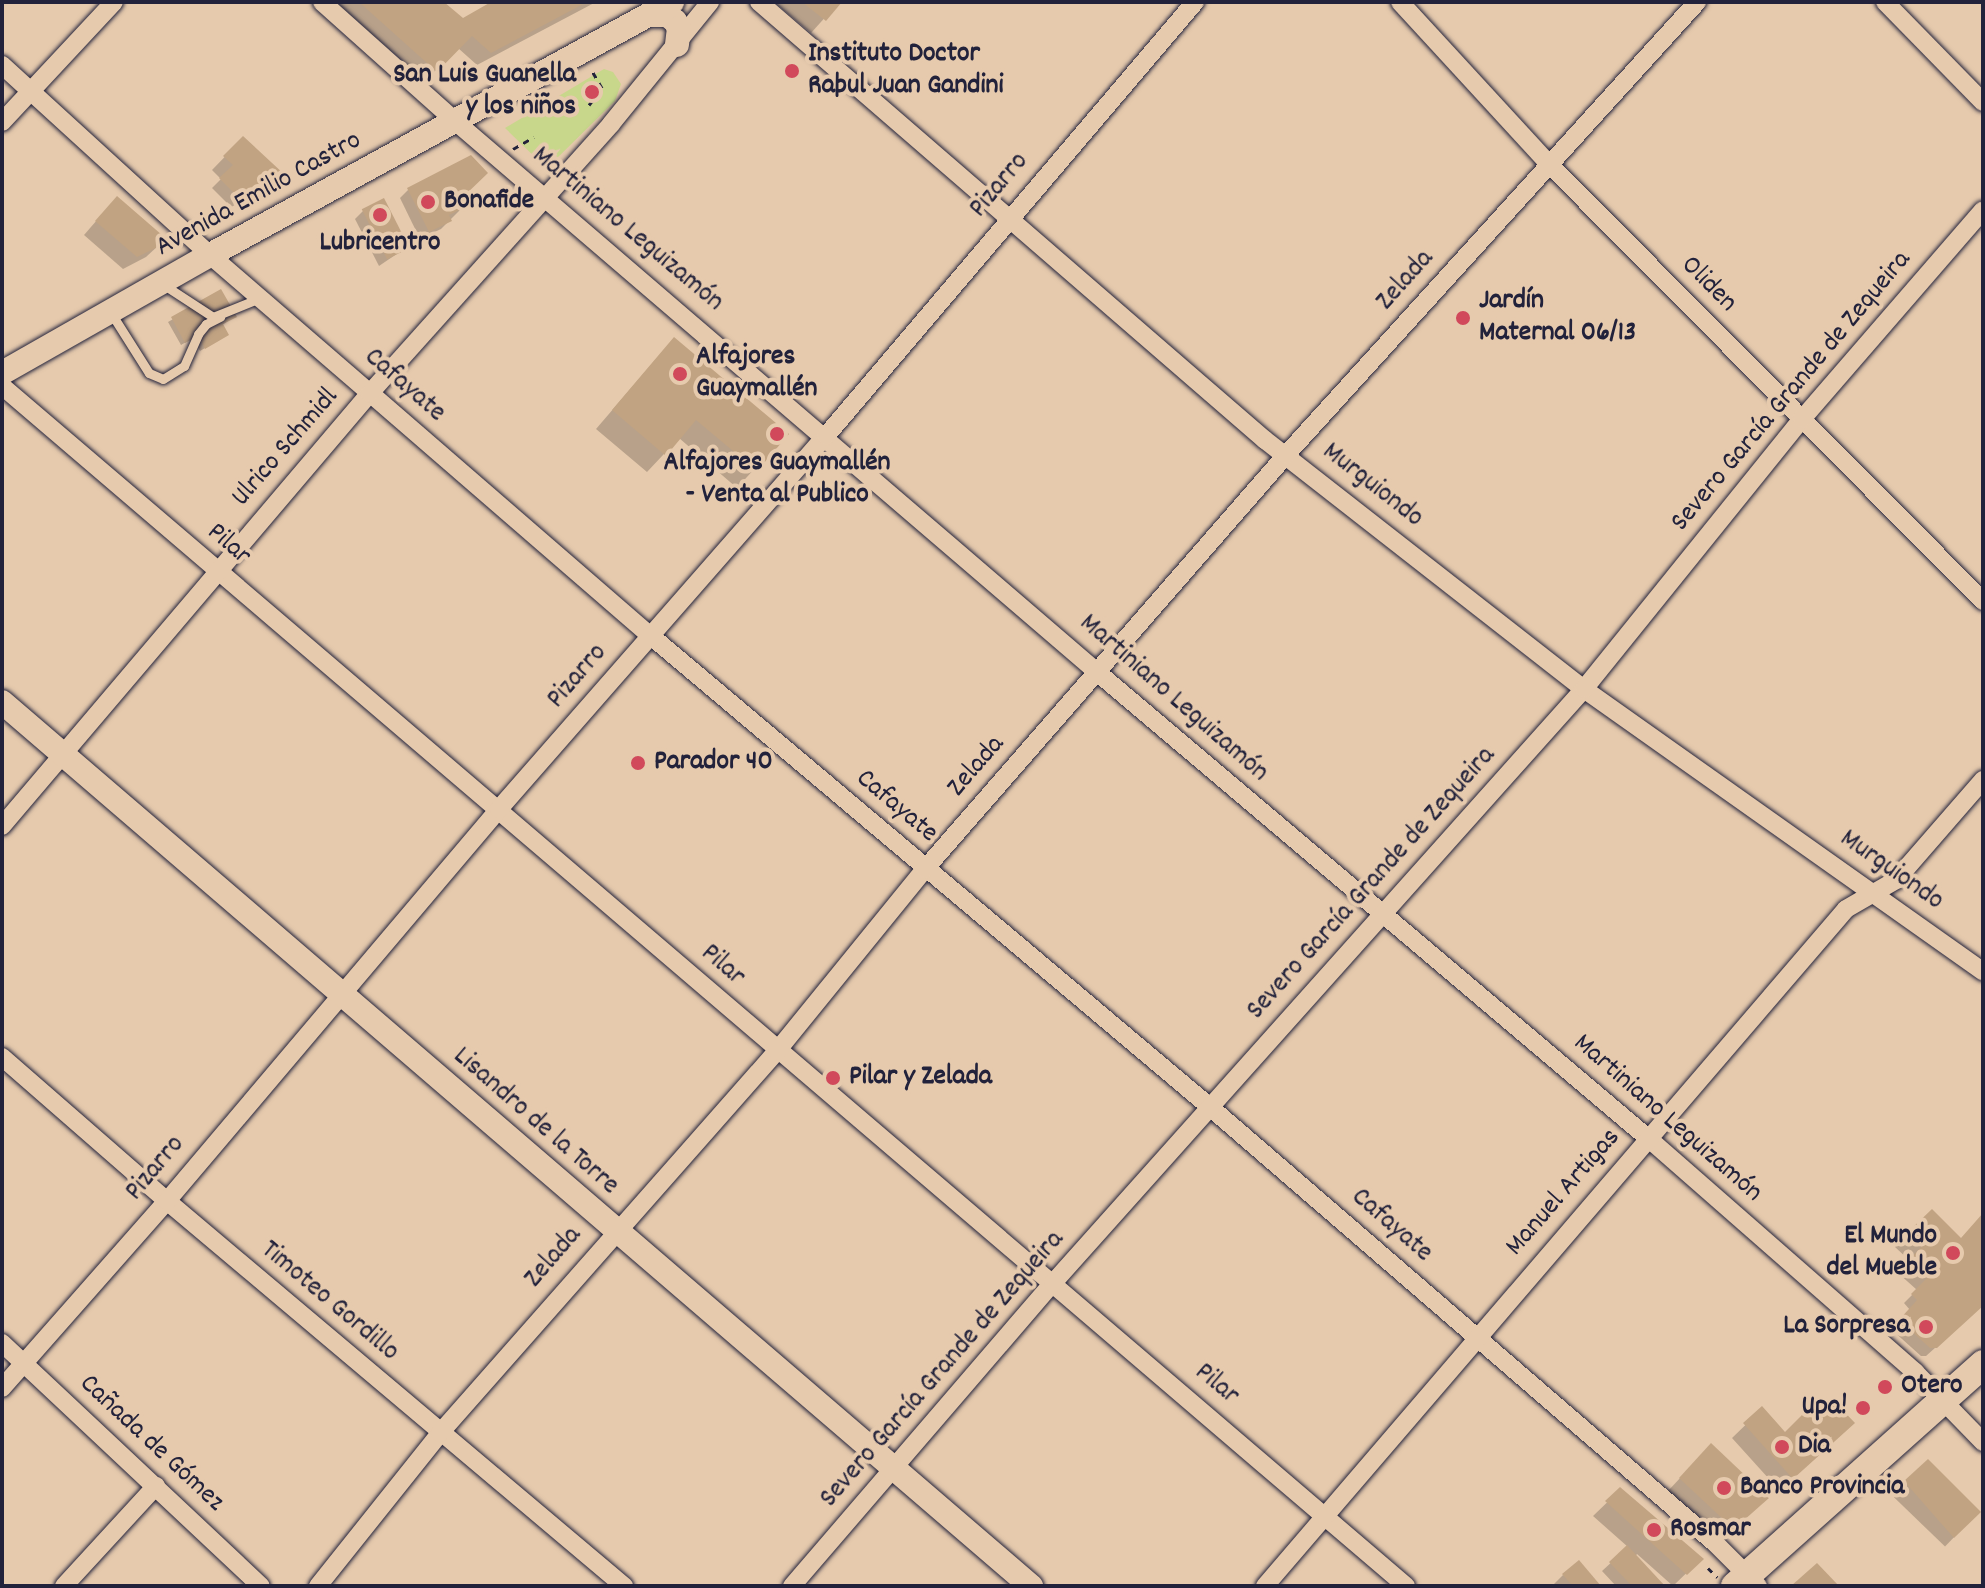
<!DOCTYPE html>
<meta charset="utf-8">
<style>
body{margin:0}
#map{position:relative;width:1985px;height:1588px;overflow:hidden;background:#e6caad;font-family:Dekko,sans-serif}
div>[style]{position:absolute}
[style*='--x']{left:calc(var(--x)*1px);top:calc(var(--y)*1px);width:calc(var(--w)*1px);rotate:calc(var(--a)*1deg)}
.green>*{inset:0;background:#c8d78b}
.shadow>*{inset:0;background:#0003;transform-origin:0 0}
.building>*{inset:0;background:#c1a382;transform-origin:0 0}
.path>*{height:3px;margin-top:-1.5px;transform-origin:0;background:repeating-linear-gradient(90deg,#22223b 0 6px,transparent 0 12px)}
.roads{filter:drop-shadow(0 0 2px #22223b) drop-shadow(0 0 2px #22223b)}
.lane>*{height:9px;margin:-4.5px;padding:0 4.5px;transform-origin:4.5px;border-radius:4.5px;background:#e6caad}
.street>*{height:18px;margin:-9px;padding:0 9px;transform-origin:9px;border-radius:9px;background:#e6caad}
.secondary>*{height:24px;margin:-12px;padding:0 12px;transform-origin:12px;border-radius:12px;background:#e6caad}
.primary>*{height:28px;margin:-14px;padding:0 14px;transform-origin:14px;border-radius:14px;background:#e6caad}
.dots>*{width:22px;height:22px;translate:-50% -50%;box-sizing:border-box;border:4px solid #e6caad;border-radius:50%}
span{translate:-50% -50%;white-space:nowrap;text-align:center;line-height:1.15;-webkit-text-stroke:8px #e6caad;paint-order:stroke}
.poi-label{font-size:28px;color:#22223b;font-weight:700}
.left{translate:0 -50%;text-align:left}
.right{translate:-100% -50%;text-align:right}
.street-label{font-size:28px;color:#22223b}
.frame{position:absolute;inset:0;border:4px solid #22223b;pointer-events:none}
</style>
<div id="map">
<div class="green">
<div style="clip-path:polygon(604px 69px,613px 72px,621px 84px,615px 101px,549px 166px,543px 165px,505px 128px)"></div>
</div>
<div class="shadow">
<div style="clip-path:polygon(332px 2px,441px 2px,462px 21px,495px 2px,596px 2px,477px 65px,458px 48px,423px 83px)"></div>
<div style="clip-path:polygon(774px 2px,839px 2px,811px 33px)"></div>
<div style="clip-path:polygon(243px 138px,282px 175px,270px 188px,231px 207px,212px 188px,221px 179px,212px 170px)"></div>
<div style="clip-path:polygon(408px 190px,460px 198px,464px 206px,441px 229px,420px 239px,400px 198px)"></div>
<div style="clip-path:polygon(364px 210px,407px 247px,379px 266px,355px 219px)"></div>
<div style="clip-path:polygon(104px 212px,160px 244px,146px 257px,123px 269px,84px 235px)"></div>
<div style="clip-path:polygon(221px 292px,234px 317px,222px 325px,227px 335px,200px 351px,193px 338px,181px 345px,168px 322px)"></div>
<div style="clip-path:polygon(657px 358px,786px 434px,737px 488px,679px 438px,647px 472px,596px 429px)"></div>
<div style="clip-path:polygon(1932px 1211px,1961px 1240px,1983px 1215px,1983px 1305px,1926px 1356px,1921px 1356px,1892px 1330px,1910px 1310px,1904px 1303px,1917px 1290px,1898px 1273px,1910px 1261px,1895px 1247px)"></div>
<div style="clip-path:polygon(1762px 1409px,1785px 1434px,1809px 1419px,1844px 1431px,1779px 1490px,1732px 1438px)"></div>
<div style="clip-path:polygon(1698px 1459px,1753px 1511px,1728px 1534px,1709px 1532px,1667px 1492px)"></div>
<div style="left:1928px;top:1462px;width:71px;height:49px;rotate:44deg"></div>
<div style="clip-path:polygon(1620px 1490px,1701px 1559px,1673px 1586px,1637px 1554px,1635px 1557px,1662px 1586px,1616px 1586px,1602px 1571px,1628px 1547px,1593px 1516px)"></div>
<div style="clip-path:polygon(1563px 1575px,1599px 1586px,1552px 1586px)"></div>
</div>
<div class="building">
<div style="clip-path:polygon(359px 2px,444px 2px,463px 18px,491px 2px,587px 2px,491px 53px,472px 36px,437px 72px)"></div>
<div style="clip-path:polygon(802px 2px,842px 2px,826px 21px)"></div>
<div style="clip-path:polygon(243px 136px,285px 175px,240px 199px,219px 178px,233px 165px,223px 156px)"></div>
<div style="clip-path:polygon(471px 155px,488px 173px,462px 198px,466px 207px,449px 215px,452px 221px,429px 232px,407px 188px)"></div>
<div style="clip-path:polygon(117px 196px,162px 235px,162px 245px,137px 257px,95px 221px)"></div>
<div style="left:384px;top:198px;width:56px;height:25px;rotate:63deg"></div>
<div style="clip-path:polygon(221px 289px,237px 317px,223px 324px,229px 335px,205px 349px,198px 336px,185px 343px,171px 317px)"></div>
<div style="clip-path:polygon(674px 337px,789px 434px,757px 471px,696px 420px,666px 456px,612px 410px)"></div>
<div style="clip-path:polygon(1932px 1209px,1961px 1238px,1983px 1213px,1983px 1306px,1937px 1348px,1930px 1348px,1899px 1320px,1917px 1300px,1911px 1294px,1928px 1277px,1910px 1259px,1921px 1247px,1907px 1233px)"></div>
<div style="clip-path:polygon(1831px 1398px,1855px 1423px,1793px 1479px,1743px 1423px,1762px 1406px,1785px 1432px,1804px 1413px,1809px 1416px)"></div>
<div style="clip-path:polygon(1711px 1443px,1769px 1498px,1743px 1521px,1723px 1519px,1679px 1478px)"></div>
<div style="clip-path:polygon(1928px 1459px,1981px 1512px,1954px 1538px,1904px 1481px)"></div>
<div style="clip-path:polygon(1620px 1487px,1704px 1559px,1687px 1575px,1605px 1501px)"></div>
<div style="clip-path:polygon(1627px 1545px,1665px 1586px,1632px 1586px,1609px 1562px)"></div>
<div style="clip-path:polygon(1579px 1560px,1601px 1586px,1573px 1586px,1562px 1574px)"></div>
<div style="clip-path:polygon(1817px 1563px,1839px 1586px,1791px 1586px)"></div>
</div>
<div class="path">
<div style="--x:589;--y:105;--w:21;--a:-53"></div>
<div style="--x:602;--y:88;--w:22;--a:-120"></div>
<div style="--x:513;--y:149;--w:24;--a:-30"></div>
<div style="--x:1708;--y:1568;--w:13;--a:45"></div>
</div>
<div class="roads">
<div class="lane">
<div style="--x:164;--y:285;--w:59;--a:33.1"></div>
<div style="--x:213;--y:317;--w:51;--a:-22"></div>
<div style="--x:111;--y:313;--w:71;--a:57.7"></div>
<div style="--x:149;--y:373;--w:15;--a:23"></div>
<div style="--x:163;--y:379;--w:25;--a:-32"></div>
<div style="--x:184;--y:366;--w:35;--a:-66"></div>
<div style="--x:198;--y:334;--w:13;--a:-51"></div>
<div style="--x:206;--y:324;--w:16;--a:-27"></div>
</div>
<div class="street">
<div style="--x:322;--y:2;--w:180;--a:41.8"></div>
<div style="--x:456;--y:122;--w:845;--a:40.63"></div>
<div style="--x:1097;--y:672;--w:723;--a:40.23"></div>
<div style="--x:1649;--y:1139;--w:354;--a:41.2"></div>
<div style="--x:1915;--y:1372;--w:98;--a:45.8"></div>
<div style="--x:759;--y:2;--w:669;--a:40.88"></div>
<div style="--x:1265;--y:440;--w:405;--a:38"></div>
<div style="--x:1584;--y:689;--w:489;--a:35.3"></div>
<div style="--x:1400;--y:2;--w:220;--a:47.4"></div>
<div style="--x:1549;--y:164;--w:616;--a:45.2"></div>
<div style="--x:1885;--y:2;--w:140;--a:45.6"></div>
<div style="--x:2;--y:65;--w:282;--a:42.4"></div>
<div style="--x:210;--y:255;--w:211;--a:40.8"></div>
<div style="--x:370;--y:393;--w:371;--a:40.9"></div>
<div style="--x:651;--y:636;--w:731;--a:40.12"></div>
<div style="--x:1210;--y:1107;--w:667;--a:40.81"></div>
<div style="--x:1715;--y:1543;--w:61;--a:45"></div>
<div style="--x:2;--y:122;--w:164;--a:-47"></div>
<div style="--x:2;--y:386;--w:1847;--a:40.52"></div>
<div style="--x:2;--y:826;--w:568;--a:-49.64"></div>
<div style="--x:370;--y:393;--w:361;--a:-48.1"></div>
<div style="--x:611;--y:124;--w:157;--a:-50.9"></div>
<div style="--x:2;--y:1057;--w:219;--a:41.1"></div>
<div style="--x:167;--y:1201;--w:598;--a:40.11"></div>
<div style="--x:2;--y:1343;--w:355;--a:43.2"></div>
<div style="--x:2;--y:1388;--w:249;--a:-48.6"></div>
<div style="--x:167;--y:1201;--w:514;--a:-49.74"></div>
<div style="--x:499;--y:809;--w:496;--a:-48.8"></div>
<div style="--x:826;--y:436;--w:570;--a:-49.63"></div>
<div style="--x:64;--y:1586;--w:136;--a:-47.4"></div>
<div style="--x:318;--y:1586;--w:196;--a:-51.4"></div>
<div style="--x:440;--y:1433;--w:509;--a:-48.58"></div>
<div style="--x:777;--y:1051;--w:235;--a:-50.9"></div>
<div style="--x:925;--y:869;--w:549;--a:-48.91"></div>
<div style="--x:1286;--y:455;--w:612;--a:-47.78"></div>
<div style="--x:792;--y:1586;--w:400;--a:-49.3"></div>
<div style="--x:1053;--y:1283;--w:797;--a:-48.21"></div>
<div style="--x:1584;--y:689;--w:347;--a:-51.1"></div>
<div style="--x:1802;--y:419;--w:276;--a:-49.1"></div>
<div style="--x:1265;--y:1586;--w:892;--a:-49.36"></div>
<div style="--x:1846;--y:909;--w:58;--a:-30.1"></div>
<div style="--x:1896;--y:880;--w:133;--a:-49"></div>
</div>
<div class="secondary">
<div style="--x:649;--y:15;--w:18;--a:0"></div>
<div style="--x:667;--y:15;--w:10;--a:37"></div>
<div style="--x:675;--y:21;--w:8;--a:60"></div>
<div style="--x:679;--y:28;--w:17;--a:97"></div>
<div style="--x:2;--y:373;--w:239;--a:-29.6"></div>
<div style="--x:210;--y:255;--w:527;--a:-28.71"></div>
<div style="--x:2;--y:702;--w:1357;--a:40.67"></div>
</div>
<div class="primary">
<div style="--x:1735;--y:1586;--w:333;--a:-41.8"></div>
</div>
</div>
<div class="dots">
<div style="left:792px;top:71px;background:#d1495b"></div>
<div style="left:592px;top:92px;background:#d1495b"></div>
<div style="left:428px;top:202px;background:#d1495b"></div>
<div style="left:380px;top:215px;background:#d1495b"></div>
<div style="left:1463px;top:318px;background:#d1495b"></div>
<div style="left:680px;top:374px;background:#d1495b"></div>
<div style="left:777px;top:434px;background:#d1495b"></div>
<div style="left:638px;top:763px;background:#d1495b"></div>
<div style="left:833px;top:1078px;background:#d1495b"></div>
<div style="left:1953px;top:1253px;background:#d1495b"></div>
<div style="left:1926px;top:1327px;background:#d1495b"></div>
<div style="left:1885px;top:1387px;background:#d1495b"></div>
<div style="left:1863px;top:1408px;background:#d1495b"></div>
<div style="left:1782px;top:1447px;background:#d1495b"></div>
<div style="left:1724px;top:1488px;background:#d1495b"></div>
<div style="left:1654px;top:1530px;background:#d1495b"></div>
</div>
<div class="poi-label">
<span class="left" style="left:808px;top:71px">Instituto Doctor<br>Raþul Juan Gandini</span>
<span class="right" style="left:576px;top:92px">San Luis Guanella<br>y los niños</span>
<span class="left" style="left:444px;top:202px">Bonafide</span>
<span style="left:380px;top:244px">Lubricentro</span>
<span class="left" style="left:1479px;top:318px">Jardín<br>Maternal 06/13</span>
<span class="left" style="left:696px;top:374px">Alfajores<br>Guaymallén</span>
<span style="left:777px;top:480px">Alfajores Guaymallén<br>- Venta al Publico</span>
<span class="left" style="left:654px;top:763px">Parador 40</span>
<span class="left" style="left:849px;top:1078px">Pilar y Zelada</span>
<span class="right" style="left:1937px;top:1253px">El Mundo<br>del Mueble</span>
<span class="right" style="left:1910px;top:1327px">La Sorpresa</span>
<span class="left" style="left:1901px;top:1387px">Otero</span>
<span class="right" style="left:1847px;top:1408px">Upa!</span>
<span class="left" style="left:1798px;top:1447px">Dia</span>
<span class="left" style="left:1740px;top:1488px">Banco Provincia</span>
<span class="left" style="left:1670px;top:1530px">Rosmar</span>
</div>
<div class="street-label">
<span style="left:1000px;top:186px;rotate:-50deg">Pizarro</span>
<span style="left:259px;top:195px;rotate:-29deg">Avenida Emilio Castro</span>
<span style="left:627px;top:230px;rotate:40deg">Martiniano Leguizamón</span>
<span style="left:1406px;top:281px;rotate:-48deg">Zelada</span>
<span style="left:1708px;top:285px;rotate:45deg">Oliden</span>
<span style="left:404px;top:386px;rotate:41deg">Cafayate</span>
<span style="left:1792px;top:392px;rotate:-50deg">Severo García Grande de Zequeira</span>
<span style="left:286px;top:448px;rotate:-49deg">Ulrico Schmidl</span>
<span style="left:1372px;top:486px;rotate:38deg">Murguiondo</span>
<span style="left:228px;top:545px;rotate:41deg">Pilar</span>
<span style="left:578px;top:677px;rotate:-49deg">Pizarro</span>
<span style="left:1173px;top:699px;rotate:41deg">Martiniano Leguizamón</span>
<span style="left:977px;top:767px;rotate:-49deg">Zelada</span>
<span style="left:896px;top:807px;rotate:40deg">Cafayate</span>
<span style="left:1891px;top:871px;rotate:35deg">Murguiondo</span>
<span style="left:1372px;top:884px;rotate:-48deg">Severo García Grande de Zequeira</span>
<span style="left:722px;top:966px;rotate:41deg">Pilar</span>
<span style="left:1667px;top:1119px;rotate:41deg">Martiniano Leguizamón</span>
<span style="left:535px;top:1122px;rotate:41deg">Lisandro de la Torre</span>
<span style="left:156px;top:1169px;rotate:-50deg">Pizarro</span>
<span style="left:1564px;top:1193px;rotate:-49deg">Manuel Artigas</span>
<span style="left:1391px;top:1226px;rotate:41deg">Cafayate</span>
<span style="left:554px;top:1258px;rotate:-49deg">Zelada</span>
<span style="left:329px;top:1302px;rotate:40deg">Timoteo Gordillo</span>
<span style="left:943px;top:1370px;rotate:-49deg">Severo García Grande de Zequeira</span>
<span style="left:1216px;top:1385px;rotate:40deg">Pilar</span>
<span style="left:151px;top:1444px;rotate:43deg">Cañada de Gómez</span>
</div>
<div class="frame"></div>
</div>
